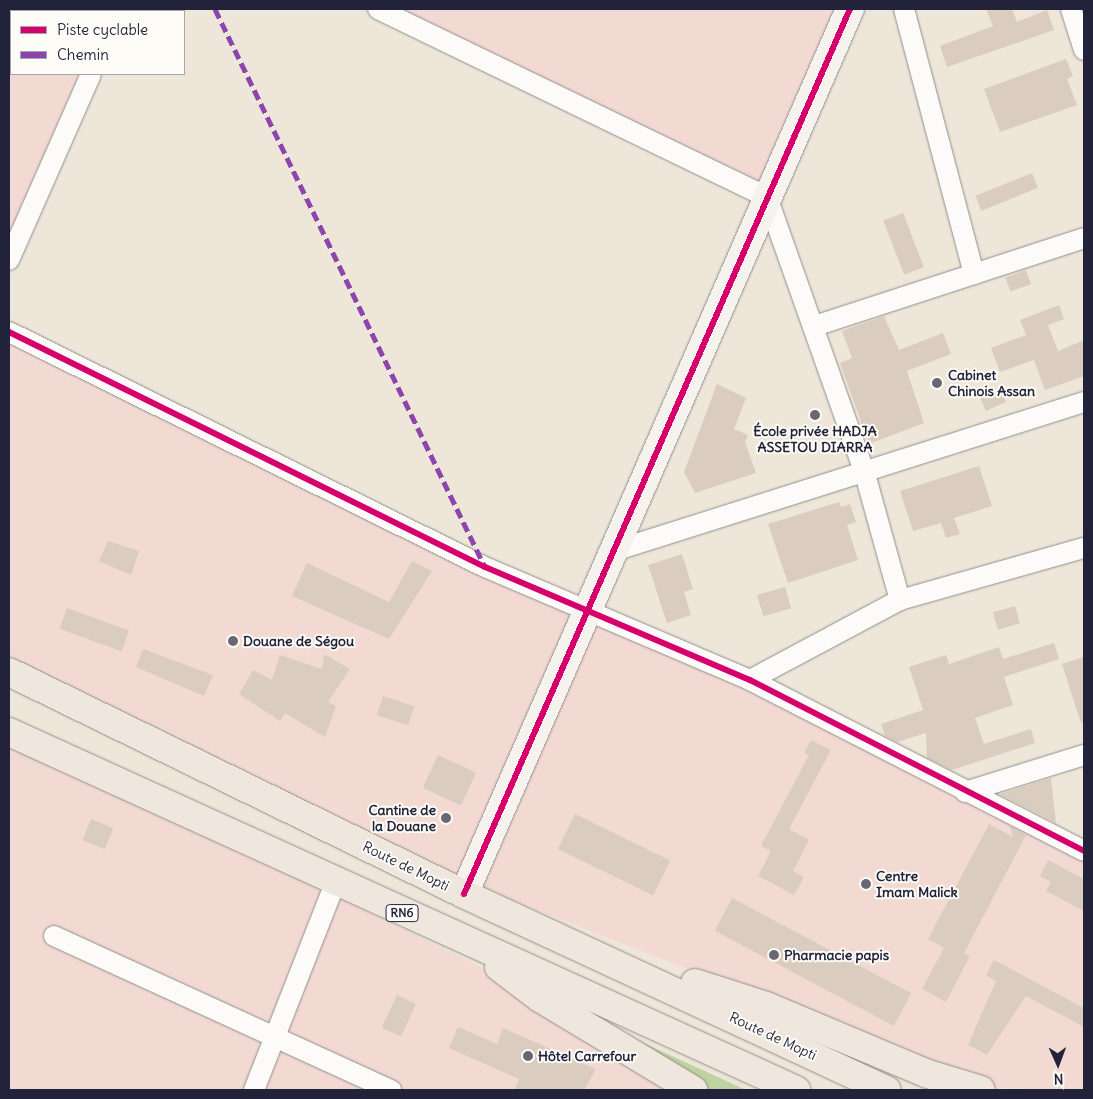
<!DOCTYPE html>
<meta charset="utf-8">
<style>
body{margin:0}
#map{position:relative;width:1093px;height:1099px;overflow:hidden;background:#ede6d9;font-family:Delius,sans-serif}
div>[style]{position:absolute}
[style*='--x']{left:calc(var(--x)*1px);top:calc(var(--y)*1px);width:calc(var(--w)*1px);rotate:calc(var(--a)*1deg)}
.built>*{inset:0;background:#f2dad3}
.green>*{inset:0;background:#bfd3a0}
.building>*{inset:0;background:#dbccc0;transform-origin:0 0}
.roads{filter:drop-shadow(0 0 1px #928e8b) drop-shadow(0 0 1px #928e8b)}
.street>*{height:20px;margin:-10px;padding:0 10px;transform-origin:10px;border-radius:10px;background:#fcfbf9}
.secondary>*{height:28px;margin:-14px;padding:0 14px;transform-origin:14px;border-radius:14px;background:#f6f3ef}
.highway>*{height:28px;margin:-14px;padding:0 14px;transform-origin:14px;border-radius:14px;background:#efe6de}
.quiet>*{height:5px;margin-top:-2.5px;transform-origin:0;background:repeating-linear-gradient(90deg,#8e44ad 0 10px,transparent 0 15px)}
.cycleway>*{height:6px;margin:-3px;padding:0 3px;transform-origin:3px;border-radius:3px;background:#d6006c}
.dots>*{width:14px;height:14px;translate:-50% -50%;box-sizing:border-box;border:2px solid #fdfcf7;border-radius:50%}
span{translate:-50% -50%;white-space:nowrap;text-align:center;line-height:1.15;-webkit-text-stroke:4px #fdfcf7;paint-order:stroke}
.shield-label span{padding:1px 4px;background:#fdfcf7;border:1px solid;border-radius:4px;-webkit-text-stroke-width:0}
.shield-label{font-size:12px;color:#22223b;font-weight:700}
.poi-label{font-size:14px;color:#22223b;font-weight:700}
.left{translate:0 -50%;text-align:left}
.right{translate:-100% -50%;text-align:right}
.street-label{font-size:14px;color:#22223b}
.frame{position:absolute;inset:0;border:10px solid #22223b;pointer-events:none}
.legend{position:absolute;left:10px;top:10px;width:175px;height:65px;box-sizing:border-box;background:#fdfcf7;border:1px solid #a5a5ac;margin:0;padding:6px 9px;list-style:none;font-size:15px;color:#22223b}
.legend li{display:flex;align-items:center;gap:10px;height:25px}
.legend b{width:25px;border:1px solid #a5a5ac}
.north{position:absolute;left:1033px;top:1039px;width:50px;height:50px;-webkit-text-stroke:4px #fdfcf7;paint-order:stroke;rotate:178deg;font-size:14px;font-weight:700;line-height:20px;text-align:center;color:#22223b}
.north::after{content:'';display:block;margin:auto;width:18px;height:22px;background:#22223b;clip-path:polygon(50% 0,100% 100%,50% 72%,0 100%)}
</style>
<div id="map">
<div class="built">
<div style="clip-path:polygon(9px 9px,119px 9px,11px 11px,11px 74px,91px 74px,9px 260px)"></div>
<div style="clip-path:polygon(378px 9px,850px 9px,767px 197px)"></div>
<div style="clip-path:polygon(9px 332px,1084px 851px,1084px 1090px,991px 1088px,473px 885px,9px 681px)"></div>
<div style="clip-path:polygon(9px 739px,564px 1007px,697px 1090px,9px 1090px)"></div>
</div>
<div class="green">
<div style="clip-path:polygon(565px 1007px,746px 1090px,697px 1090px)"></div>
</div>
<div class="building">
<div style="clip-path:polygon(986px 9px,1012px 9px,1017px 22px,1047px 10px,1054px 30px,947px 67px,940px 46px,993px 26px)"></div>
<div style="clip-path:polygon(1066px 59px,1073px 76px,1067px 79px,1077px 105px,1000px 132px,984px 89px)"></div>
<div style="left:1032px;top:173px;width:16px;height:61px;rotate:68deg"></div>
<div style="left:903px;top:213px;width:58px;height:21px;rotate:69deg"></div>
<div style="left:1026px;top:270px;width:15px;height:22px;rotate:70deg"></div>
<div style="clip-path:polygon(1059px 305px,1064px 319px,1048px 325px,1058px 351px,1084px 340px,1084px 376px,1045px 390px,1034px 360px,1000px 372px,991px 348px,1026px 335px,1020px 320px)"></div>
<div style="clip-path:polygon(884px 316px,899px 350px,943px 333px,951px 354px,907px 371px,924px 423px,869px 444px,840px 363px,852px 358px,842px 331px)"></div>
<div style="clip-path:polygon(717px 384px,746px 398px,734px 429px,748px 435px,745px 442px,756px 473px,695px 493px,684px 472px)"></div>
<div style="left:1000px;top:389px;width:14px;height:22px;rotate:65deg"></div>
<div style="clip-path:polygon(979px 466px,992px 506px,954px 518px,960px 534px,946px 538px,941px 523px,913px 531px,900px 491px)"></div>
<div style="clip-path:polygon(839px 502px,841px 507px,850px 504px,856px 522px,847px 525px,858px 560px,788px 583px,768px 524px)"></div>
<div style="clip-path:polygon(108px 541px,139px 551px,131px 575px,99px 561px)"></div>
<div style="clip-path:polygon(682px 554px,693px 589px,684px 592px,691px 615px,667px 623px,648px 565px)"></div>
<div style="clip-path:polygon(412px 561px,432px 571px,389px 639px,292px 596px,307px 563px,389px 602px)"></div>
<div style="left:785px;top:587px;width:22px;height:29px;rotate:74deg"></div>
<div style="left:1015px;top:606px;width:18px;height:23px;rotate:74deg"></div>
<div style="left:67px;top:608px;width:66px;height:22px;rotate:20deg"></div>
<div style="clip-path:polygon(1054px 643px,1059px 659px,1004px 677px,1013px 705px,975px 718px,984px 744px,1031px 729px,1035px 743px,952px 770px,927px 758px,926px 733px,897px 742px,885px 736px,881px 724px,923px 710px,909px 667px,946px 655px,949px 664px,999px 647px,1003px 659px)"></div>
<div style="clip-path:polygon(143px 649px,213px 675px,204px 696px,136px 667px)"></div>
<div style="clip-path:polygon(324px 654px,350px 669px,328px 702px,336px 706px,325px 737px,285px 713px,280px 721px,239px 694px,253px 670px,272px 680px,280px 655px,322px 669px)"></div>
<div style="clip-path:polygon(1084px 657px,1084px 722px,1081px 723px,1062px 664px)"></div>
<div style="left:383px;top:696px;width:33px;height:20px;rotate:18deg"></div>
<div style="clip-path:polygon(811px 740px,831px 750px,789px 829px,809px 840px,793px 871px,804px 877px,794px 895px,758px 876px,771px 851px,761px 846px,809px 755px,804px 753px)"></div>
<div style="left:438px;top:755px;width:42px;height:36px;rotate:25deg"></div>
<div style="clip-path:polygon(1051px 778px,1056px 823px,1001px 795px,1000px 794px)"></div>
<div style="left:575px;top:814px;width:106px;height:39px;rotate:26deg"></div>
<div style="left:91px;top:819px;width:24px;height:23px;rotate:22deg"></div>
<div style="clip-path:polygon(989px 824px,1013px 837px,1010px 826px,1026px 835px,964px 953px,970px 956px,946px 1002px,922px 989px,944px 948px,928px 939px)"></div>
<div style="clip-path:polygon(1048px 860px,1084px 879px,1084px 911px,1046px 891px,1051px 882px,1040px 876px)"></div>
<div style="left:732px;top:898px;width:203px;height:37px;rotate:28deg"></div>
<div style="clip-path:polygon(994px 960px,1084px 1008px,1084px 1027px,1026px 996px,987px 1055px,968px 1045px,996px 981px,986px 975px)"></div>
<div style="left:397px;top:995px;width:21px;height:36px;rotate:25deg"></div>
<div style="clip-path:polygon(458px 1027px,497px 1044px,503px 1028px,596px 1069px,584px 1090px,514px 1090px,519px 1079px,449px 1048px)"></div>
</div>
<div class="roads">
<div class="street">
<div style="--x:378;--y:9;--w:432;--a:25.8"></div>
<div style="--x:767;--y:197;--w:294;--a:70.5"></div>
<div style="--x:865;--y:474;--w:131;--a:74.5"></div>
<div style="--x:904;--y:9;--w:274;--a:75.2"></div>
<div style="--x:1071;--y:9;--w:43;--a:72.4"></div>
<div style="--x:118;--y:11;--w:2;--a:-63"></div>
<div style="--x:9;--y:260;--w:203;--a:-66.2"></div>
<div style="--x:815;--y:326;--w:283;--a:-18.1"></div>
<div style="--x:9;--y:332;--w:531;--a:26.28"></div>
<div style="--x:485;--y:567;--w:288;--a:23.1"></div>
<div style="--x:750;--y:680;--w:375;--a:27.1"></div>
<div style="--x:614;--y:551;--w:493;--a:-17.6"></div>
<div style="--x:750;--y:680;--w:170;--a:-28.1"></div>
<div style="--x:900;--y:600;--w:191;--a:-15.8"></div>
<div style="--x:965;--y:792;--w:125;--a:-17.3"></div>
<div style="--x:54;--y:936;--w:371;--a:24.6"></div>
<div style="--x:254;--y:1090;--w:225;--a:-68.6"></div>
</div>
<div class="secondary">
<div style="--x:464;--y:894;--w:966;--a:-66.44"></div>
</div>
<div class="highway">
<div style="--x:9;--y:672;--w:506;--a:26.01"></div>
<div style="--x:464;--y:894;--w:466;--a:24.9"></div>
<div style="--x:9;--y:732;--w:865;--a:24.46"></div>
<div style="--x:499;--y:967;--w:51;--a:37.1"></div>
<div style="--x:540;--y:998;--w:179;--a:31"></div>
<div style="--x:695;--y:983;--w:75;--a:17.9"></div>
<div style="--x:766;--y:1006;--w:176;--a:22.8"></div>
<div style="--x:928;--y:1074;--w:55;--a:16.8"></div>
</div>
</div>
<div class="quiet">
<div style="--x:215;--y:9;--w:620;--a:64.18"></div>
</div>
<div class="cycleway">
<div style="--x:9;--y:332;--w:531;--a:26.28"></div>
<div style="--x:485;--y:567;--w:288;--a:23.1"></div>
<div style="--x:750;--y:680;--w:375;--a:27.1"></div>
<div style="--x:464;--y:894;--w:966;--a:-66.44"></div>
</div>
<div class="dots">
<div style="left:937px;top:383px;background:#696772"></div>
<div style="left:815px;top:415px;background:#696772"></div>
<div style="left:233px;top:641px;background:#696772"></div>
<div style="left:446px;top:818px;background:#696772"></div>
<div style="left:866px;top:884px;background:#696772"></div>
<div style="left:774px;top:955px;background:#696772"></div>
<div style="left:528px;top:1056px;background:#696772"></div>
</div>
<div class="shield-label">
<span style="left:402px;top:913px">RN6</span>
</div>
<div class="poi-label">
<span class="left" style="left:948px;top:383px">Cabinet<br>Chinois Assan</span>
<span style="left:815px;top:439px">École privée HADJA<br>ASSETOU DIARRA</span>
<span class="left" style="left:243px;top:641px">Douane de Ségou</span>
<span class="right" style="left:436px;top:818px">Cantine de<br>la Douane</span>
<span class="left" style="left:876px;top:884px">Centre<br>Imam Malick</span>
<span class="left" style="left:784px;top:955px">Pharmacie papis</span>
<span class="left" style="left:538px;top:1056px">Hôtel Carrefour</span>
</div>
<div class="street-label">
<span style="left:406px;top:866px;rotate:26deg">Route de Mopti</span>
<span style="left:773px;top:1036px;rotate:25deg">Route de Mopti</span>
</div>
<div class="frame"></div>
<ul class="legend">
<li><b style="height:6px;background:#d6006c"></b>Piste cyclable</li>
<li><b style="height:6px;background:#8e44ad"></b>Chemin</li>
</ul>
<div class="north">N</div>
</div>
